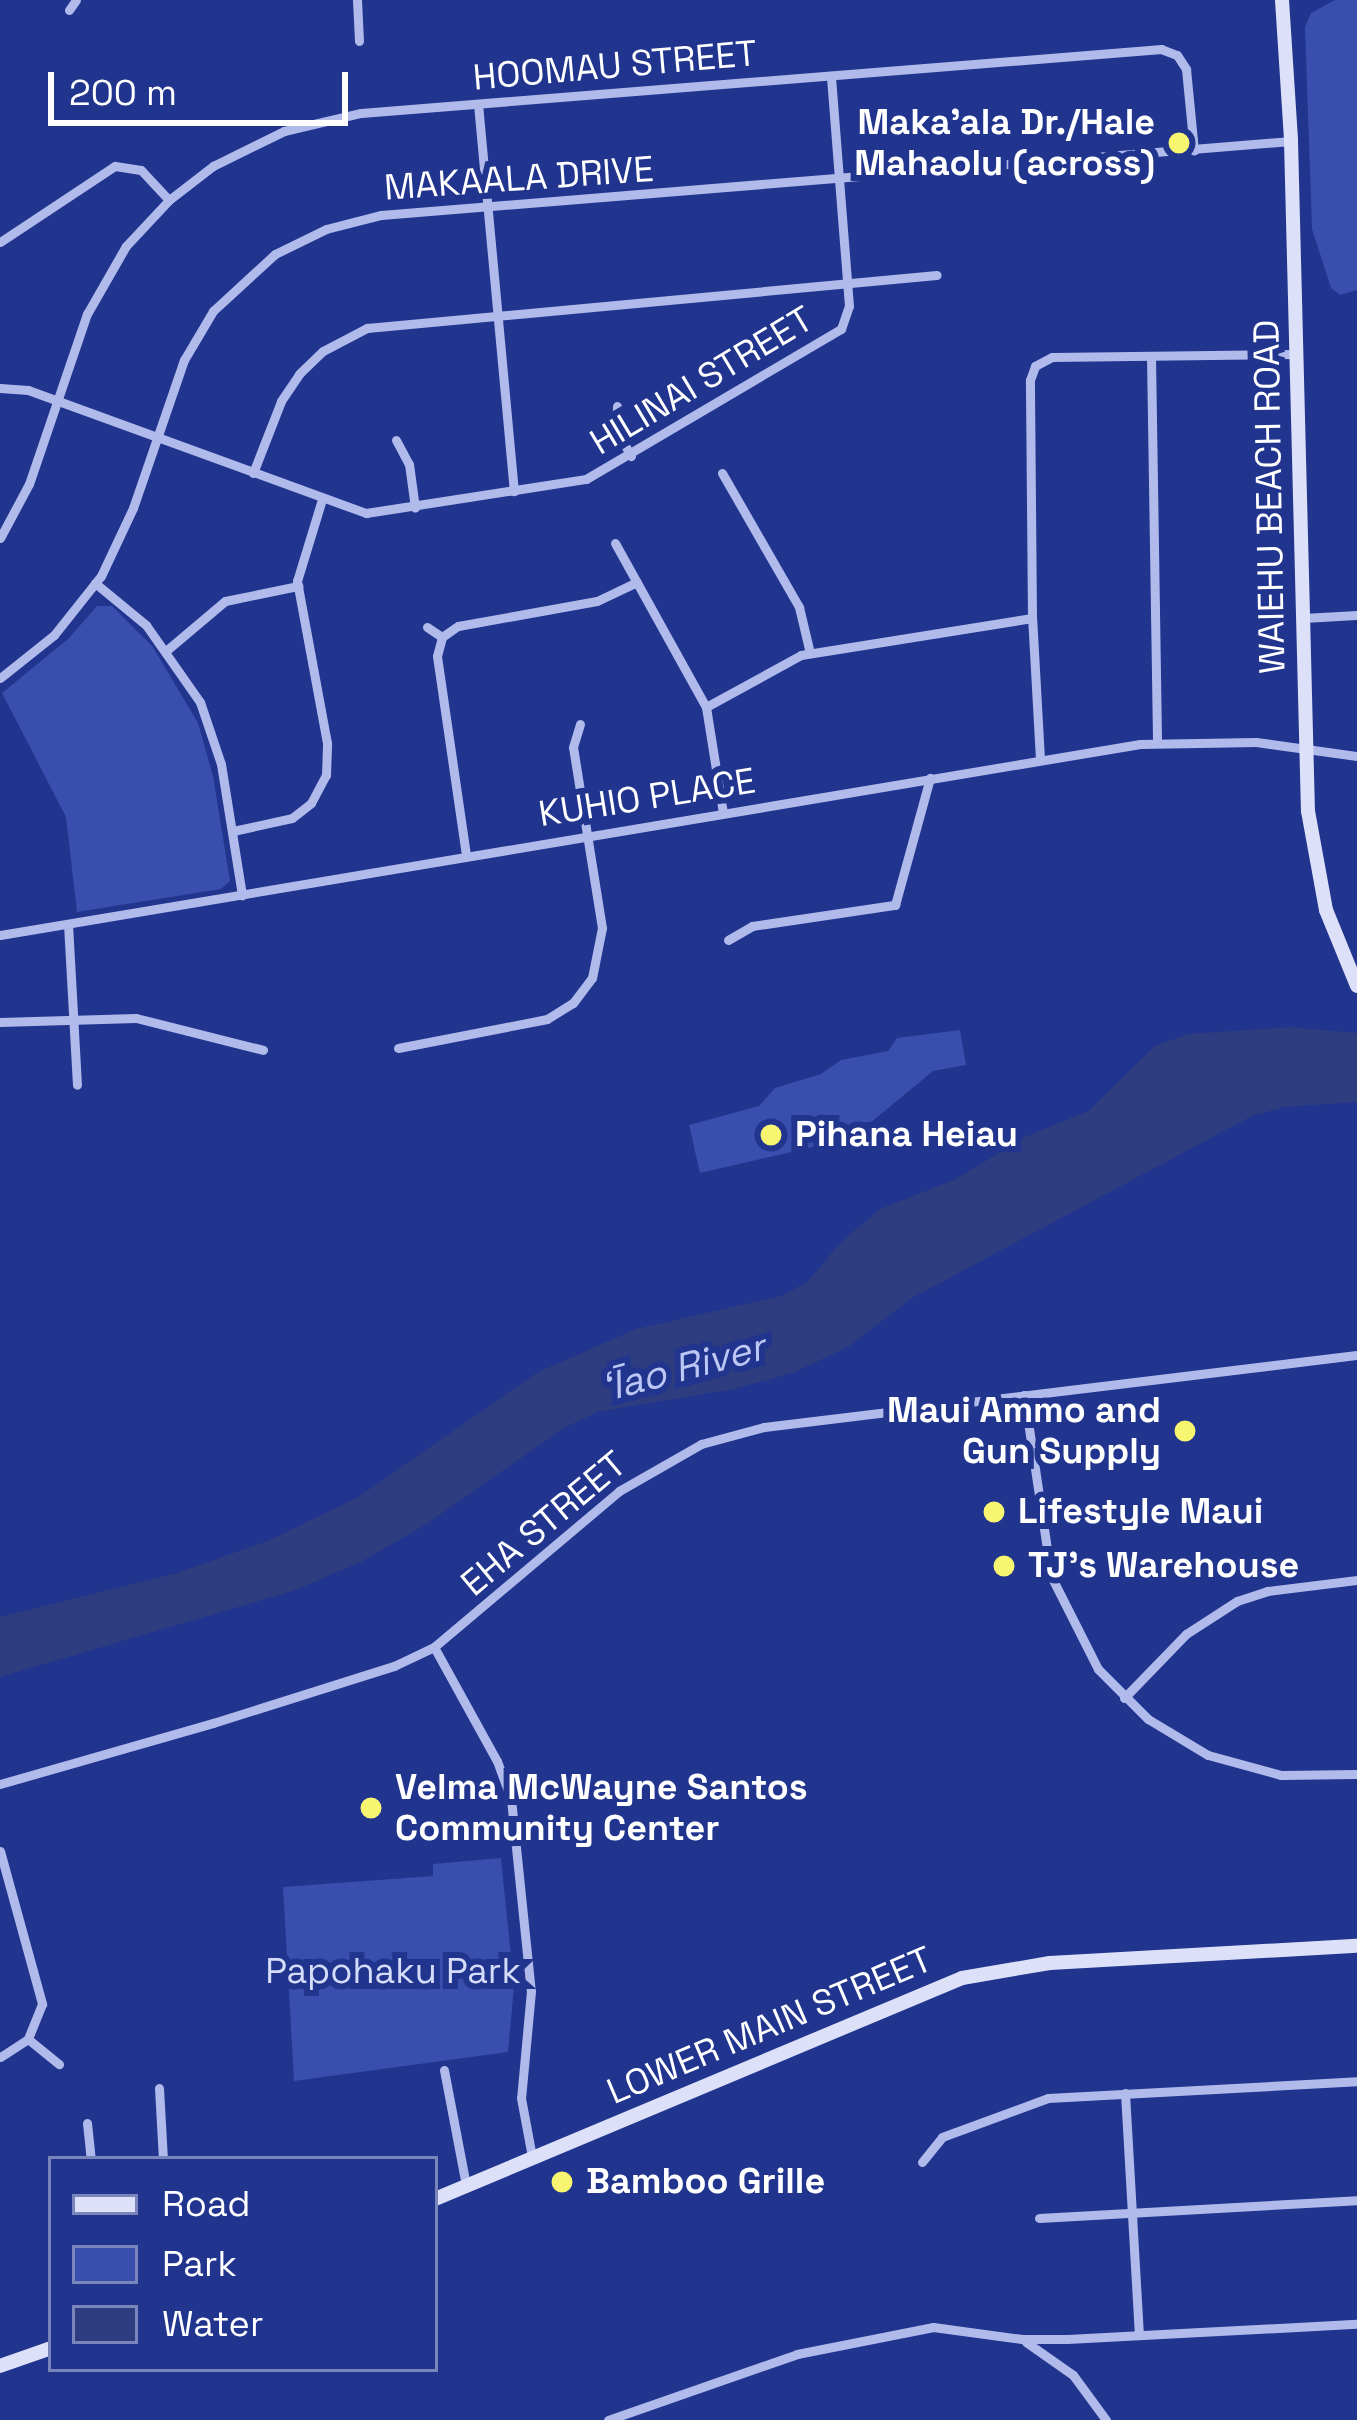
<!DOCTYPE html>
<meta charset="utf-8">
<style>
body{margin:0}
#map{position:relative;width:1357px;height:2420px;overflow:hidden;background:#21348e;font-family:"Space Grotesk",sans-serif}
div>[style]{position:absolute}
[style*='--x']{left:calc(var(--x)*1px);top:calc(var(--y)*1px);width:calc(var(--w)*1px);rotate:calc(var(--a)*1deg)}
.green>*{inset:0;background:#394ead}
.water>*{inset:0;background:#2e3c80}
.street>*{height:9px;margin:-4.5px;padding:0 4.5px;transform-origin:4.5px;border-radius:4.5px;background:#b0bbec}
.secondary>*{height:14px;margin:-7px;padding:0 7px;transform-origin:7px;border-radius:7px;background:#dce1f9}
.dots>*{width:33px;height:33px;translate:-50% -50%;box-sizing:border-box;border:6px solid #21348e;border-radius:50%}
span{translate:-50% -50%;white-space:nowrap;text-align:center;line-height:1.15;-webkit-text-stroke:12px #21348e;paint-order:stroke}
.street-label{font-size:36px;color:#fff}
.poi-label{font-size:36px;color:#fff;font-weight:700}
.right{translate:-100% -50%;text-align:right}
.left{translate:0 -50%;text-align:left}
.park-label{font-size:36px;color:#d5dcf9}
.water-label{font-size:39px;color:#bcc7f3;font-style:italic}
.legend{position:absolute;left:48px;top:2156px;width:390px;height:216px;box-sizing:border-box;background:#21348e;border:3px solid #7a85bb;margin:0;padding:15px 21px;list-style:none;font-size:36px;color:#fff}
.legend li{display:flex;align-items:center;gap:24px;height:60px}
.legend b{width:60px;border:3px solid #7a85bb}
.scale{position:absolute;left:48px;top:72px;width:300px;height:54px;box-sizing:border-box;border:6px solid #fff;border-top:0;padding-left:15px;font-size:36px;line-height:42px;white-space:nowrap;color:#fff;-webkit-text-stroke:9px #21348e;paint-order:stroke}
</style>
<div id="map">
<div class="green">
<div style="clip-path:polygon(1335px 0,1357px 0,1357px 290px,1340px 295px,1331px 288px,1312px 229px,1305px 27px,1311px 13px)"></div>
<div style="clip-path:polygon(97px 606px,112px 606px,153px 647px,198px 723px,213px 776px,230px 881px,221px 889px,77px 912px,66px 817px,2px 693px,68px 639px)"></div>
<div style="clip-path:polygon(960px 1030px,966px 1065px,933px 1071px,852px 1138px,700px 1173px,689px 1125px,759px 1106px,775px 1088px,821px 1074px,841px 1060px,888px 1051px,897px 1038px)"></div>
<div style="clip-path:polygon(501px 1858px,514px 1987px,508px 2052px,294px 2081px,283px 1887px,433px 1876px,433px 1864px)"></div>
</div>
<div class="water">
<div style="clip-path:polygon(1290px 1027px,1357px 1033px,1357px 1102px,1284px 1107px,1252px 1116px,912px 1298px,848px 1347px,793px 1373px,734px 1389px,597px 1412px,564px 1428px,425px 1525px,361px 1562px,293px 1591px,0 1677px,0 1617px,177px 1573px,270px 1540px,358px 1497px,538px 1372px,636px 1329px,781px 1296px,807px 1282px,842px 1241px,880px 1209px,954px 1180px,1025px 1137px,1088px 1111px,1155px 1046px,1188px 1034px)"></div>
</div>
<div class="street">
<div style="--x:357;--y:0;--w:41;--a:87.2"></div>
<div style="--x:69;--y:10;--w:12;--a:-55"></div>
<div style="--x:478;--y:104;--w:389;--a:84.7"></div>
<div style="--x:0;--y:242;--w:138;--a:-33.5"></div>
<div style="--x:115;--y:166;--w:26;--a:9"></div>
<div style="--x:141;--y:170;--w:41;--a:47"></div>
<div style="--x:1151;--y:356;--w:386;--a:89.1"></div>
<div style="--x:0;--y:388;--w:28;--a:4"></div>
<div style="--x:28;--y:390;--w:360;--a:20"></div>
<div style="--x:366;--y:513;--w:223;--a:-8.8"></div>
<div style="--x:586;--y:479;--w:296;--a:-30.5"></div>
<div style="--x:841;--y:329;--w:24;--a:-71"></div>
<div style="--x:849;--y:306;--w:231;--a:-94.5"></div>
<div style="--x:617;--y:406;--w:23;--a:92"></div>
<div style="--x:616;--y:429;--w:31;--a:61"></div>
<div style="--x:396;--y:440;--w:27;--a:62"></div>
<div style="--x:409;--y:464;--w:44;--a:82.2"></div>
<div style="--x:253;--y:473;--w:77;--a:-68.7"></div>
<div style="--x:281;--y:401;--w:32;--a:-56"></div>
<div style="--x:299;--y:374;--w:33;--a:-44"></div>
<div style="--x:323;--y:351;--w:50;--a:-27.6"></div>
<div style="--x:367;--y:328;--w:572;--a:-5.31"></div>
<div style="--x:722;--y:473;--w:155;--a:60.1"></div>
<div style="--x:799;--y:607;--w:47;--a:76.6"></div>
<div style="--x:0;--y:538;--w:61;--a:-61.8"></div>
<div style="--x:29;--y:484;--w:180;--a:-71.2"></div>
<div style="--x:87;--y:314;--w:78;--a:-60.2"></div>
<div style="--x:126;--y:246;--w:63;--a:-46.9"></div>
<div style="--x:169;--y:200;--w:56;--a:-37.7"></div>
<div style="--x:213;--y:166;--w:79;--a:-26.2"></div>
<div style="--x:284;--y:131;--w:79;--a:-13.2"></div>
<div style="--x:361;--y:113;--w:803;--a:-4.57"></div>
<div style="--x:1161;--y:49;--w:17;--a:21"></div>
<div style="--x:1177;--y:55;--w:17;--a:57"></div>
<div style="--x:1186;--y:69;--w:82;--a:84.4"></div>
<div style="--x:615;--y:543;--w:188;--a:61"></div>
<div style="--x:706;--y:707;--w:107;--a:80.9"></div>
<div style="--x:95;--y:583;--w:66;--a:39.5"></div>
<div style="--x:146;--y:625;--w:94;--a:55"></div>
<div style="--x:200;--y:702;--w:65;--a:71.3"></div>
<div style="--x:221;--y:764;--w:133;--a:80.9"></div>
<div style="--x:1303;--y:618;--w:54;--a:-3.2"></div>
<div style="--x:427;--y:627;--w:18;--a:34"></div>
<div style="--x:167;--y:650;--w:76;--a:-40.2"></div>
<div style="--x:225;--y:601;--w:75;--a:-11.6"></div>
<div style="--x:0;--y:678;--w:69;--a:-38.5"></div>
<div style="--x:54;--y:635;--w:75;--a:-51.5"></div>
<div style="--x:101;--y:576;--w:75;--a:-64.8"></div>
<div style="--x:133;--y:508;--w:157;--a:-71"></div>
<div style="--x:184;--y:360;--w:57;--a:-59.4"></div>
<div style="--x:213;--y:311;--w:84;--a:-42.6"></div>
<div style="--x:275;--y:254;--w:57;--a:-26.1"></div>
<div style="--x:326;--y:229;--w:57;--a:-14.3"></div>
<div style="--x:381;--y:215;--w:913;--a:-4.65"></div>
<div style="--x:706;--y:707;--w:108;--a:-28.7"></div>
<div style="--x:801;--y:655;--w:234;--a:-9.1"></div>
<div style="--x:1040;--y:759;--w:141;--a:-93.2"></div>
<div style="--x:1032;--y:618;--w:238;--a:-90.5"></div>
<div style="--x:1030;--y:380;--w:15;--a:-70"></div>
<div style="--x:1035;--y:366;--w:19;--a:-28"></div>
<div style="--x:1052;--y:357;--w:246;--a:-0.7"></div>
<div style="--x:233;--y:831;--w:60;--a:-12.4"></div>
<div style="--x:292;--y:818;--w:24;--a:-38"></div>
<div style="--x:311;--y:803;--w:32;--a:-62"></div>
<div style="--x:326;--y:775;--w:32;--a:-88"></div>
<div style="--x:327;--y:743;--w:165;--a:-100.5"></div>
<div style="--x:297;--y:581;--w:86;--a:-73"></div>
<div style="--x:466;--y:855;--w:201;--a:-98.3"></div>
<div style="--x:437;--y:656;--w:20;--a:-75"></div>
<div style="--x:442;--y:637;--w:19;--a:-35"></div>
<div style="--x:458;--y:626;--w:141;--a:-10.2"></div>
<div style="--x:597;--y:601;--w:44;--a:-25.4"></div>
<div style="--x:68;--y:924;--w:161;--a:86.8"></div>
<div style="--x:0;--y:935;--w:1156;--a:-9.51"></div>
<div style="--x:1140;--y:744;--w:116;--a:-1"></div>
<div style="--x:1256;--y:742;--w:102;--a:7.9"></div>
<div style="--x:728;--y:940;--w:28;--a:-30"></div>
<div style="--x:752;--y:926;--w:145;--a:-8.4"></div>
<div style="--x:895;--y:905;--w:132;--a:-74.6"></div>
<div style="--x:0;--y:1022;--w:136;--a:-1.7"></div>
<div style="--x:136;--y:1018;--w:131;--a:14.1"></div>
<div style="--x:398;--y:1048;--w:152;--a:-11"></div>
<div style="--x:547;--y:1019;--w:31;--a:-32"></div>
<div style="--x:573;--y:1003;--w:31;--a:-53"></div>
<div style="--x:592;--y:978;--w:51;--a:-78.7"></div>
<div style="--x:602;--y:928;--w:183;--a:-99.1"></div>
<div style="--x:573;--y:747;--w:24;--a:-73"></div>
<div style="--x:1024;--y:1395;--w:183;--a:81.5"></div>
<div style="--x:1051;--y:1576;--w:104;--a:63.2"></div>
<div style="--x:1098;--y:1669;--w:71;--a:45"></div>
<div style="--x:1148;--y:1719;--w:70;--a:31"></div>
<div style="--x:1208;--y:1755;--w:76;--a:15.3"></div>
<div style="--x:1281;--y:1775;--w:76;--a:-0.8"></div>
<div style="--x:434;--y:1647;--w:130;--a:61.1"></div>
<div style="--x:497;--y:1761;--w:40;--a:69.8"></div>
<div style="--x:511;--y:1799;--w:193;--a:84.1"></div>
<div style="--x:531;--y:1991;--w:107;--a:95.3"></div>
<div style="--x:521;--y:2098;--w:60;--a:79.4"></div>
<div style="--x:1124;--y:1698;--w:89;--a:-45.9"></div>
<div style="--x:1186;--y:1634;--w:61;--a:-32.9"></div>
<div style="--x:1237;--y:1601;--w:32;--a:-18"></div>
<div style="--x:1267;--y:1591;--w:91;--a:-7"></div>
<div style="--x:0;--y:1784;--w:222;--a:-16"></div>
<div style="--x:213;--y:1723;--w:190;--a:-17.5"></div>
<div style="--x:394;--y:1666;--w:44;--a:-25.4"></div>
<div style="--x:434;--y:1647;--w:242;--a:-40.1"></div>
<div style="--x:619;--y:1491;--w:95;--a:-29.8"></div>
<div style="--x:701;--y:1444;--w:65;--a:-15.1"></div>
<div style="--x:764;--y:1427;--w:597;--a:-6.92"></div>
<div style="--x:0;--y:1851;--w:159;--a:74.6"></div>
<div style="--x:42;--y:2004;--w:38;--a:112"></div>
<div style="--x:28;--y:2039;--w:33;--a:147"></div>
<div style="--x:28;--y:2039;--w:40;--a:39"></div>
<div style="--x:444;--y:2070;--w:117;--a:79.2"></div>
<div style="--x:159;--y:2088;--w:71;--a:86.8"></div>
<div style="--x:1125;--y:2093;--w:241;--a:86.7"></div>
<div style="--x:87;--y:2123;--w:36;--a:84"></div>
<div style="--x:922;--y:2162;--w:32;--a:-51"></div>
<div style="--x:942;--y:2137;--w:113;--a:-20.2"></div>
<div style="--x:1048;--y:2098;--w:309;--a:-3.1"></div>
<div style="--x:1039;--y:2218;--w:319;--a:-3.2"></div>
<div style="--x:1026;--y:2342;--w:57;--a:35.1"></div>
<div style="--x:1073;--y:2375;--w:56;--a:53.7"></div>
<div style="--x:608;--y:2420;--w:200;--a:-19.2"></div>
<div style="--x:797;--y:2354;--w:139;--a:-11.2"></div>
<div style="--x:933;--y:2327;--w:90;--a:7.7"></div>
<div style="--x:1022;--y:2339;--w:45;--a:0"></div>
<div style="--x:1067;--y:2339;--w:290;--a:-3"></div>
</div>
<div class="secondary">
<div style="--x:1282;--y:0;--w:141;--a:86.3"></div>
<div style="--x:1291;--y:141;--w:670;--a:88.55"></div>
<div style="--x:1308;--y:811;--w:101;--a:79.7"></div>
<div style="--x:1326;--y:910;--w:82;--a:67.8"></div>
<div style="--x:435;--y:2199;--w:571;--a:-22.75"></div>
<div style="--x:962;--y:1978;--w:89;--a:-9.7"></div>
<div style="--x:1050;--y:1963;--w:307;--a:-3.2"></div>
<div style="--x:0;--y:2366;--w:54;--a:-19.4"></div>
</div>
<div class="dots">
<div style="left:1179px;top:143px;background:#f8f571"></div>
<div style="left:771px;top:1135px;background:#f8f571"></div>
<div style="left:1185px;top:1431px;background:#f8f571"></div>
<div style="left:994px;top:1512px;background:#f8f571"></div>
<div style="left:1004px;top:1566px;background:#f8f571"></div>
<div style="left:371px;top:1808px;background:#f8f571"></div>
<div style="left:562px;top:2182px;background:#f8f571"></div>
</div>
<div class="street-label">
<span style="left:615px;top:66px;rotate:-5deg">HOOMAU STREET</span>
<span style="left:519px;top:179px;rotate:-4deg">MAKAALA DRIVE</span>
<span style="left:702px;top:381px;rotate:-31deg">HILINAI STREET</span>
<span style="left:1270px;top:497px;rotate:-91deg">WAIEHU BEACH ROAD</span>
<span style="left:647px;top:798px;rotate:-9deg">KUHIO PLACE</span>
<span style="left:544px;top:1524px;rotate:-40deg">EHA STREET</span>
<span style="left:770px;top:2026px;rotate:-23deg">LOWER MAIN STREET</span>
</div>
<div class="poi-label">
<span class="right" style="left:1155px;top:143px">Maka'ala Dr./Hale<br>Mahaolu (across)</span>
<span class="left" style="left:795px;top:1135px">Pihana Heiau</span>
<span class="right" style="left:1161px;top:1431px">Maui Ammo and<br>Gun Supply</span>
<span class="left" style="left:1018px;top:1512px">Lifestyle Maui</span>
<span class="left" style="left:1028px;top:1566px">TJ’s Warehouse</span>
<span class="left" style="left:395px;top:1808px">Velma McWayne Santos<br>Community Center</span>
<span class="left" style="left:586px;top:2182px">Bamboo Grille</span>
</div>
<div class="park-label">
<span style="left:393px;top:1972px">Papohaku Park</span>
</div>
<div class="water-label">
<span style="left:683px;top:1368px;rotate:-15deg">ʻĪao River</span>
</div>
<ul class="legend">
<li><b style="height:15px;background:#dce1f9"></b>Road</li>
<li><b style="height:33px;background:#394ead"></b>Park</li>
<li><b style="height:33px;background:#2e3c80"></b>Water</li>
</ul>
<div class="scale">200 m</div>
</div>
